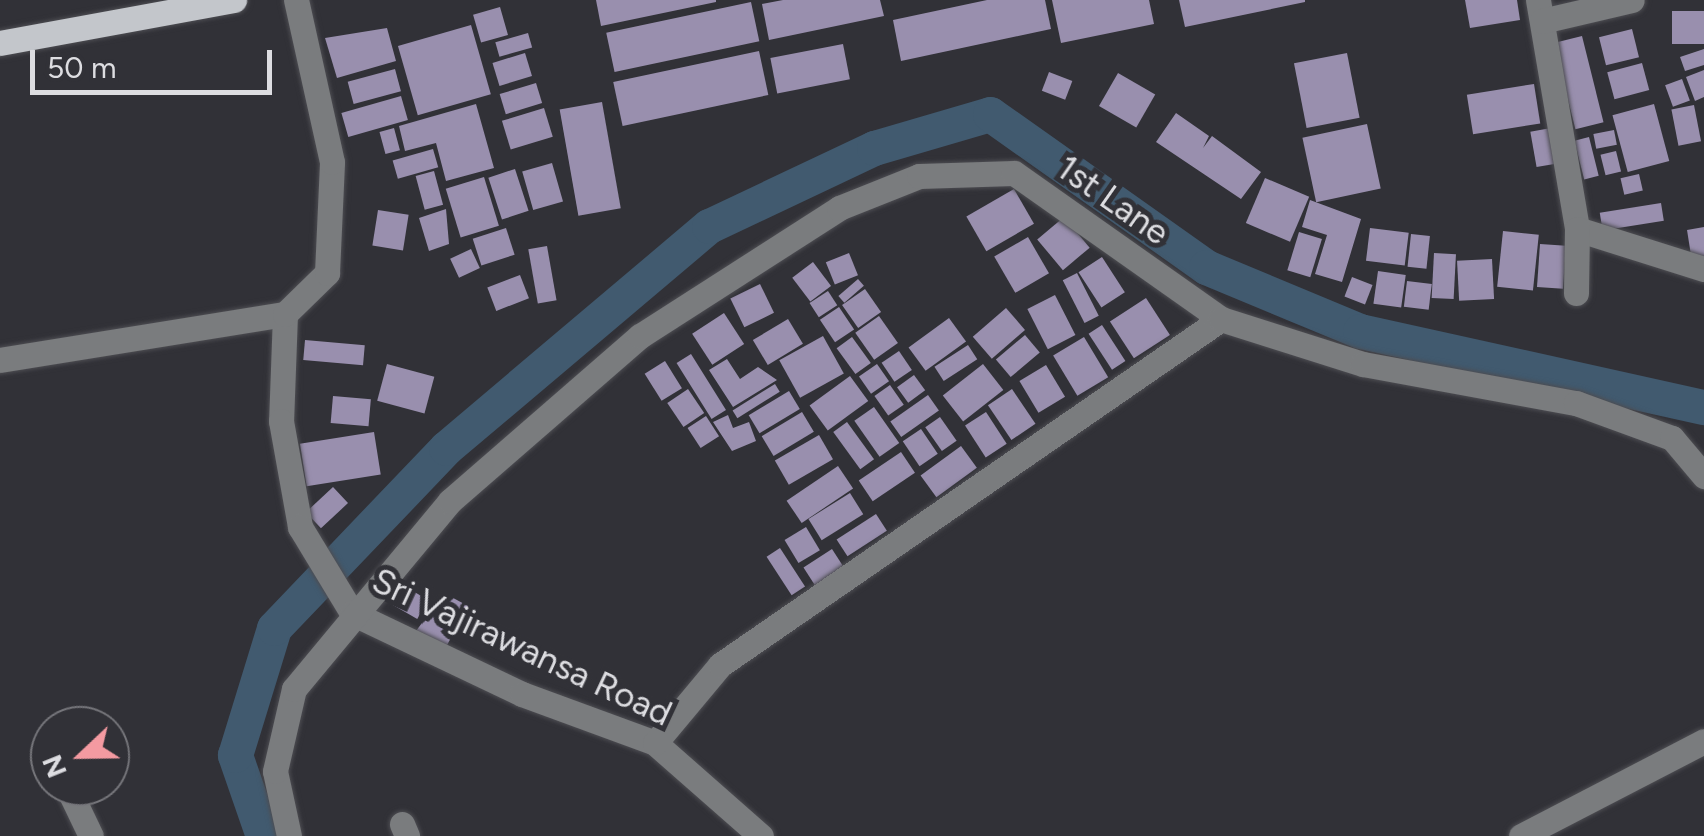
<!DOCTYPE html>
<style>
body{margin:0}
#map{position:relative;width:1704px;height:836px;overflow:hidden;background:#313137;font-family:Figtree,sans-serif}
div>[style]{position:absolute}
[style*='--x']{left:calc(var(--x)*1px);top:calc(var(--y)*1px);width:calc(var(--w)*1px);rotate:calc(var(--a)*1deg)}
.canal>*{height:35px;margin:-17.5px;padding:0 17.5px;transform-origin:17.5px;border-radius:17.5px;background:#415a6f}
.building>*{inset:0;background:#998fae;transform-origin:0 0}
.roads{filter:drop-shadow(0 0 2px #4d4d52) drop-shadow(0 0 2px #4d4d52)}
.minor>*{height:25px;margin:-12.5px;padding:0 12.5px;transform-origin:12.5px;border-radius:12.5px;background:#7a7c7e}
.major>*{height:25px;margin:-12.5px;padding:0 12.5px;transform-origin:12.5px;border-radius:12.5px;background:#c3c6cb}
span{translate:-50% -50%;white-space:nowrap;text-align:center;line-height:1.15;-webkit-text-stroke:10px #313137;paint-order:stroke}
.street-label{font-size:35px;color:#dddde1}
.north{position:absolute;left:30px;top:706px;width:100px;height:100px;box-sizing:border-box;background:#313137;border:2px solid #76767b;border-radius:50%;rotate:248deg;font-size:28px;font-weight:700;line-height:40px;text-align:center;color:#dddde1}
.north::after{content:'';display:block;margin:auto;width:35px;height:45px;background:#f49aa1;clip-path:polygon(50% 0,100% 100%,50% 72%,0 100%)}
.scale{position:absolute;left:30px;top:50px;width:242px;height:45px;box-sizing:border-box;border:5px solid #dddde1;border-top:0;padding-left:12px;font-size:30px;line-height:35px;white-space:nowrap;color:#dddde1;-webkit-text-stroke:8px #313137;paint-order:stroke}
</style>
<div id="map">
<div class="canal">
<div style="--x:263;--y:836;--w:86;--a:-109.1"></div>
<div style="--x:235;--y:755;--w:133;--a:-72.9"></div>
<div style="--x:274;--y:628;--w:249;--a:-46.3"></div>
<div style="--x:446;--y:448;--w:344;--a:-40.2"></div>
<div style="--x:709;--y:226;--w:183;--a:-25.3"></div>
<div style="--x:874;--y:148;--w:121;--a:-16.3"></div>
<div style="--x:990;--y:114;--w:265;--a:35.3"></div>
<div style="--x:1206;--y:267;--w:167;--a:22.6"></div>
<div style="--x:1360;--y:331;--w:352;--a:12.5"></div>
</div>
<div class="building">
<div style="clip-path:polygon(596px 0,716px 0,716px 2px,601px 26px)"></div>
<div style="clip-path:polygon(783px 0,880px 0,884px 16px,769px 40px,762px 4px)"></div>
<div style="clip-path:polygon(987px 0,1045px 0,1051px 29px,901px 61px,893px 20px)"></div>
<div style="clip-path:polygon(1052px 0,1149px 0,1154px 24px,1061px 43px)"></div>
<div style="clip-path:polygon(1179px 0,1305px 0,1305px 2px,1185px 27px)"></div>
<div style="clip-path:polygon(1465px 0,1517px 0,1520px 20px,1470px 28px)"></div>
<div style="left:751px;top:2px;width:40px;height:148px;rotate:78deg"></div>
<div style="left:500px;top:7px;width:29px;height:28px;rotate:74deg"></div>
<div style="left:1704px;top:11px;width:33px;height:32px;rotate:90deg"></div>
<div style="left:471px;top:25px;width:72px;height:76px;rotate:74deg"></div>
<div style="clip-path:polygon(387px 28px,396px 61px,337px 78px,325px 38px)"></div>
<div style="left:1632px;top:29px;width:29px;height:34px;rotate:76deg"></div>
<div style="left:528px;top:33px;width:15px;height:34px;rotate:74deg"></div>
<div style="left:1582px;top:36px;width:89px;height:29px;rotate:76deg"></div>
<div style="left:843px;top:44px;width:36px;height:74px;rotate:79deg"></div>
<div style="clip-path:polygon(1704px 49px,1704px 65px,1685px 71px,1680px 57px)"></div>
<div style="left:759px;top:51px;width:45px;height:149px;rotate:78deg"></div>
<div style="left:525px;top:53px;width:24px;height:34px;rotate:73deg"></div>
<div style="left:1347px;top:53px;width:66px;height:54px;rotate:79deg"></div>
<div style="left:1642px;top:63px;width:28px;height:36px;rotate:75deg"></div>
<div style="left:395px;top:69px;width:23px;height:49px;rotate:75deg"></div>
<div style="clip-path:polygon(1704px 70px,1704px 97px,1695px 101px,1686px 77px)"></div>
<div style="left:1049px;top:72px;width:25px;height:20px;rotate:21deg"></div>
<div style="left:1118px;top:73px;width:43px;height:38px;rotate:30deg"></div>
<div style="left:1682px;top:79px;width:23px;height:18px;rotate:70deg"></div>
<div style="left:536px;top:83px;width:21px;height:38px;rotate:73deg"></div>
<div style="left:1534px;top:84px;width:40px;height:68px;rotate:81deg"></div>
<div style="left:401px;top:96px;width:25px;height:62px;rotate:74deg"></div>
<div style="left:602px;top:102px;width:108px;height:43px;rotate:80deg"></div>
<div style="clip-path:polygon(476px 104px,494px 168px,446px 181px,436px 143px,405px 151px,399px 126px)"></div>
<div style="left:1654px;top:104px;width:59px;height:43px;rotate:75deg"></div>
<div style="left:1694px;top:105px;width:37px;height:23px;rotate:79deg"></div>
<div style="left:544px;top:108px;width:30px;height:44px;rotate:73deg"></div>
<div style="clip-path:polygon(1176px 113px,1209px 136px,1203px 148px,1212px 136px,1261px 172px,1241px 199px,1156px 142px)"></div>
<div style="left:1367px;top:124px;width:66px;height:66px;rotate:78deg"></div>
<div style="left:394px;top:128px;width:23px;height:15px;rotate:75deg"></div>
<div style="left:1551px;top:128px;width:36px;height:21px;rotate:80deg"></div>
<div style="left:1614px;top:130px;width:15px;height:21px;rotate:79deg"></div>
<div style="left:1589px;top:137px;width:40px;height:15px;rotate:76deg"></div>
<div style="left:433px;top:149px;width:19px;height:42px;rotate:74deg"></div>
<div style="left:1616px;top:151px;width:21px;height:16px;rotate:76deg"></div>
<div style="left:552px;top:163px;width:40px;height:31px;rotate:74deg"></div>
<div style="left:515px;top:169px;width:44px;height:28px;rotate:72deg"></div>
<div style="left:434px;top:171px;width:35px;height:19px;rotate:75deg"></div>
<div style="left:1639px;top:174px;width:17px;height:19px;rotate:77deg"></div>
<div style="left:484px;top:177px;width:51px;height:40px;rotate:73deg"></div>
<div style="left:1265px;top:178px;width:48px;height:49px;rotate:23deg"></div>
<div style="left:1014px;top:189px;width:40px;height:55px;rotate:60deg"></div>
<div style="clip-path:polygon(1310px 200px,1361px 219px,1342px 282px,1315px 274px,1327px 235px,1302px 227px)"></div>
<div style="left:1661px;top:203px;width:18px;height:62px;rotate:81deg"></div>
<div style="clip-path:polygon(446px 209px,449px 244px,429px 251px,419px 218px)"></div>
<div style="left:378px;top:210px;width:31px;height:36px;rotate:9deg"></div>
<div style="left:1064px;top:217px;width:40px;height:35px;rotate:50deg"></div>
<div style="clip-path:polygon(1704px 227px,1704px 260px,1692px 262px,1687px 230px)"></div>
<div style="left:506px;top:228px;width:28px;height:35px;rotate:72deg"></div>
<div style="left:1370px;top:228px;width:39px;height:33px;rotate:7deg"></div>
<div style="left:1503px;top:231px;width:36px;height:56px;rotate:6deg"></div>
<div style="left:1299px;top:232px;width:24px;height:40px;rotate:17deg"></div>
<div style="left:1411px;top:234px;width:19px;height:33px;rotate:6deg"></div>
<div style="left:1028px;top:237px;width:42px;height:39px;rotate:60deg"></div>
<div style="left:1540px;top:244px;width:26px;height:43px;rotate:4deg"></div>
<div style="left:547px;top:246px;width:55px;height:19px;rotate:80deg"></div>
<div style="left:471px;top:249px;width:21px;height:23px;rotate:65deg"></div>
<div style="left:849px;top:253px;width:24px;height:25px;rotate:68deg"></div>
<div style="left:1434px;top:253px;width:22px;height:45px;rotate:3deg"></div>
<div style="left:1102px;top:257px;width:42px;height:28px;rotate:57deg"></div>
<div style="left:1492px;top:259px;width:40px;height:35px;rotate:87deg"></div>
<div style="left:813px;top:262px;width:30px;height:26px;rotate:53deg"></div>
<div style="left:1378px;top:271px;width:28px;height:33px;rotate:8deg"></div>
<div style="left:1077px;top:273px;width:48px;height:16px;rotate:63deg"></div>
<div style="left:520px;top:275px;width:25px;height:35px;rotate:69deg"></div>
<div style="left:1352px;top:277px;width:22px;height:21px;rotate:21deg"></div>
<div style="left:858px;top:279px;width:9px;height:26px;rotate:49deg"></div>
<div style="left:1407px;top:281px;width:25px;height:26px;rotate:7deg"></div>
<div style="left:760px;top:284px;width:32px;height:33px;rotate:64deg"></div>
<div style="left:865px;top:289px;width:28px;height:28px;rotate:55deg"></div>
<div style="left:828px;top:291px;width:17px;height:22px;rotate:57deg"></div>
<div style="left:1055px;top:295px;width:45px;height:31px;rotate:63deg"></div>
<div style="left:1146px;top:298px;width:44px;height:43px;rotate:57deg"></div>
<div style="left:839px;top:307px;width:27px;height:23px;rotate:56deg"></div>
<div style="left:1006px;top:308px;width:29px;height:44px;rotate:49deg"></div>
<div style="left:724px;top:313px;width:37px;height:38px;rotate:57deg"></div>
<div style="left:879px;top:316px;width:33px;height:29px;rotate:55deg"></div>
<div style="left:949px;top:318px;width:29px;height:50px;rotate:54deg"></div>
<div style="left:788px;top:319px;width:29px;height:41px;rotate:59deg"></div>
<div style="left:1102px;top:325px;width:43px;height:16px;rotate:57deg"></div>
<div style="left:1025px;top:335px;width:23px;height:38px;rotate:50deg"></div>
<div style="left:823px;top:336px;width:43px;height:50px;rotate:61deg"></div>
<div style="left:852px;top:337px;width:32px;height:19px;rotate:54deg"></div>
<div style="left:1084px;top:337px;width:47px;height:36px;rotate:59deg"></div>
<div style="left:305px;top:340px;width:60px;height:20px;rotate:5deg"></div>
<div style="left:968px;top:345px;width:17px;height:40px;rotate:57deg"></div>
<div style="left:899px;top:351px;width:23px;height:21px;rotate:56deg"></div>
<div style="left:691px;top:354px;width:66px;height:17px;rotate:58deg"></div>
<div style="clip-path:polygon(727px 359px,740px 379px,758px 367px,777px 380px,733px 407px,709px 370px)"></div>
<div style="left:665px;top:361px;width:32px;height:24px;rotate:58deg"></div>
<div style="left:387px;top:364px;width:49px;height:38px;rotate:15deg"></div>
<div style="left:877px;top:364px;width:21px;height:22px;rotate:55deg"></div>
<div style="left:983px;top:364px;width:33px;height:51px;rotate:52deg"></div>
<div style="left:1046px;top:365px;width:37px;height:31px;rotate:59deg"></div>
<div style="left:914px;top:375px;width:19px;height:21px;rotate:54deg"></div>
<div style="left:850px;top:376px;width:31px;height:50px;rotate:54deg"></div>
<div style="left:775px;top:384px;width:9px;height:50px;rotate:58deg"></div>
<div style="left:890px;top:385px;width:24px;height:19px;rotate:55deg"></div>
<div style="left:688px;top:389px;width:29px;height:25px;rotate:56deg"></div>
<div style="left:1012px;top:389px;width:42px;height:29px;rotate:56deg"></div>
<div style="left:789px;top:391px;width:21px;height:47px;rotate:59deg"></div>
<div style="left:928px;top:395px;width:19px;height:46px;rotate:55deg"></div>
<div style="left:333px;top:396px;width:38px;height:27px;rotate:5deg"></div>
<div style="left:874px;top:407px;width:44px;height:24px;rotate:55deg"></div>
<div style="left:802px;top:412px;width:23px;height:47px;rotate:59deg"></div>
<div style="left:986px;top:412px;width:38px;height:25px;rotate:57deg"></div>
<div style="clip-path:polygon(728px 415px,733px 428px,749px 422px,756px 441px,732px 451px,713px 422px)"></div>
<div style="left:706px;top:416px;width:24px;height:22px;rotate:57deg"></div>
<div style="left:940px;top:417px;width:29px;height:18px;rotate:55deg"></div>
<div style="left:847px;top:422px;width:46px;height:17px;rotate:54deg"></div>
<div style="left:921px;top:429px;width:30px;height:22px;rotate:56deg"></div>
<div style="left:374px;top:432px;width:43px;height:75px;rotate:81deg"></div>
<div style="left:819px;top:435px;width:28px;height:51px;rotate:60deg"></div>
<div style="left:961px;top:446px;width:27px;height:50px;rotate:54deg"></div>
<div style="left:901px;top:452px;width:25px;height:51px;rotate:56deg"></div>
<div style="left:838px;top:466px;width:27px;height:62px;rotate:56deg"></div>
<div style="left:333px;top:487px;width:22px;height:37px;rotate:47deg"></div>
<div style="left:850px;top:493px;width:25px;height:49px;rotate:58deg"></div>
<div style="left:876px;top:514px;width:20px;height:47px;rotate:57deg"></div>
<div style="left:806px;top:527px;width:27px;height:25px;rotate:59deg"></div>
<div style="left:780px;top:548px;width:46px;height:16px;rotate:57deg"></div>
<div style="left:832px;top:549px;width:24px;height:34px;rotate:57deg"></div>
<div style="left:404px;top:586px;width:28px;height:22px;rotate:30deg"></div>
<div style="clip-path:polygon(444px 593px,468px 606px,446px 647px,416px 631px)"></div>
</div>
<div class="roads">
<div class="minor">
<div style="--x:1538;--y:0;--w:232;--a:80.3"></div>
<div style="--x:1577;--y:229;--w:133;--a:17.5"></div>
<div style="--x:1542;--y:21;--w:92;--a:-13.1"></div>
<div style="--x:1576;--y:293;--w:64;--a:-89.1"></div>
<div style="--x:285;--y:314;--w:107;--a:92.1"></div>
<div style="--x:281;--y:421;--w:108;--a:79.8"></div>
<div style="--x:300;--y:527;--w:100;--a:58.8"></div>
<div style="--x:352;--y:613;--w:188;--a:25.5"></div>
<div style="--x:522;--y:694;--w:142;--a:20.2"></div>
<div style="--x:655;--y:743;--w:141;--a:41.3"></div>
<div style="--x:0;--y:360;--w:289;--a:-9.2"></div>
<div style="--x:285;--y:314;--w:59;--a:-44.3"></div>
<div style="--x:327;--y:273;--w:111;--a:-87.4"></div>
<div style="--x:332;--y:162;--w:166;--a:-102.5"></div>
<div style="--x:655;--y:743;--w:102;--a:-50.2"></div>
<div style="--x:720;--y:665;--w:609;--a:-34.63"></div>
<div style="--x:67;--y:786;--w:55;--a:64.4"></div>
<div style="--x:402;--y:824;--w:13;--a:67"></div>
<div style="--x:289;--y:836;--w:66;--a:-102.2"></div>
<div style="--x:275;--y:771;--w:84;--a:-77"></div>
<div style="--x:294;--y:689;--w:244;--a:-50.3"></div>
<div style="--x:450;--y:501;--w:252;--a:-41"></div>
<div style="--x:640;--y:336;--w:237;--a:-32.7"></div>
<div style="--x:839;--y:208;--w:86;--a:-21.8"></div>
<div style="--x:919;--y:176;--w:95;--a:-1.8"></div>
<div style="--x:1014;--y:173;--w:253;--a:35.2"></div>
<div style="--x:1221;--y:319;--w:149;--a:17.6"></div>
<div style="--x:1363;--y:364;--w:217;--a:10.4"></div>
<div style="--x:1576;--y:403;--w:102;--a:20"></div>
<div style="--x:1672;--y:438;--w:50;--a:49.9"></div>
<div style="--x:1521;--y:836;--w:206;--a:-27.4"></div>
</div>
<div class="major">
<div style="--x:0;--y:43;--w:238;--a:-10.4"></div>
</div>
</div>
<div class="street-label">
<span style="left:1113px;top:200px;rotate:35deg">1st Lane</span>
<span style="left:522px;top:647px;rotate:25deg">Sri Vajirawansa Road</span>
</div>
<div class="north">N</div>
<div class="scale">50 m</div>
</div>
